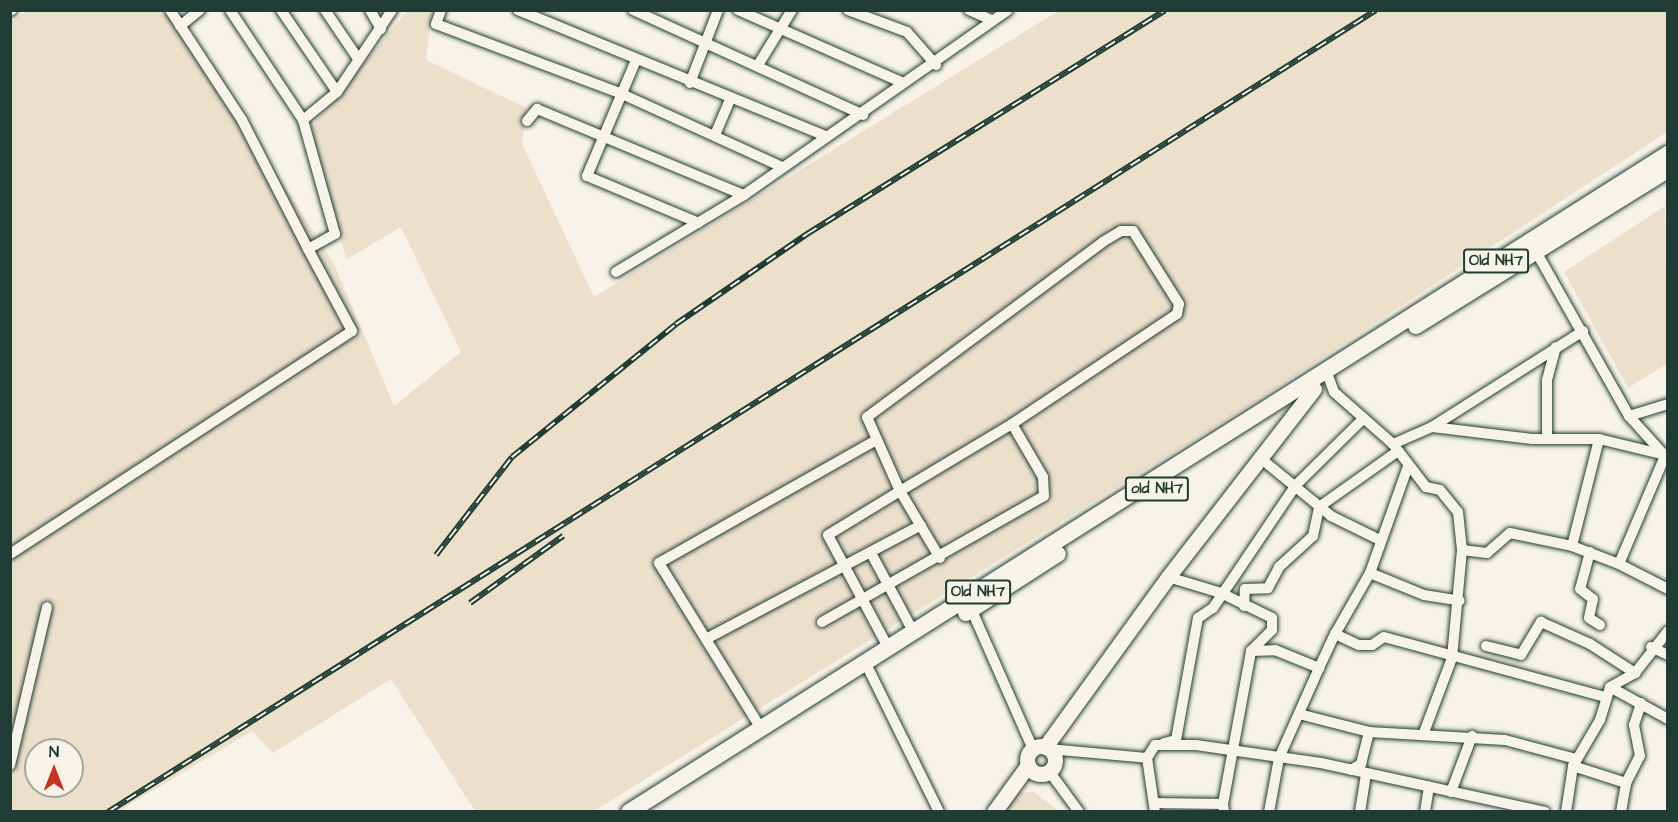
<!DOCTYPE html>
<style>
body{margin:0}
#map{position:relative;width:1678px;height:822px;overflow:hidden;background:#f7f3e8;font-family:"Architects Daughter",sans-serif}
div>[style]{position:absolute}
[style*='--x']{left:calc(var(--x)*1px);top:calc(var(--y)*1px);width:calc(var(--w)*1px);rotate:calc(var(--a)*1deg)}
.built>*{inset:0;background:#ece0cb}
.roads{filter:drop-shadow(0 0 2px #1f3d34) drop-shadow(0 0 2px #1f3d34)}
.street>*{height:10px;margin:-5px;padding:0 5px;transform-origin:5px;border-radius:5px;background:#f7f3e8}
.secondary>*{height:15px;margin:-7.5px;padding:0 7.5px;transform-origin:7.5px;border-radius:7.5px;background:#f7f3e8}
.secondary>.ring{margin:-7.5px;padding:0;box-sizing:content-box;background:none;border:15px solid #f7f3e8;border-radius:50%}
.primary>*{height:16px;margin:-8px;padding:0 8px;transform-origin:8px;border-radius:8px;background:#f7f3e8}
.rail>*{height:6px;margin-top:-3px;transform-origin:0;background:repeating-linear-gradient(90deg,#f7f3e8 0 11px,#1f3d34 0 22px);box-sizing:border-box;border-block:2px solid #1f3d34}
span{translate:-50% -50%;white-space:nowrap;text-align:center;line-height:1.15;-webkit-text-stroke:6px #f7f3e8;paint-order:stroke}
.shield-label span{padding:2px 4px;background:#f7f3e8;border:2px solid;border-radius:4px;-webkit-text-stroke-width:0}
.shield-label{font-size:15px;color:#1f3d34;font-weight:700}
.frame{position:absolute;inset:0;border:12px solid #1f3d34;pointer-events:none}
.north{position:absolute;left:24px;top:738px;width:60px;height:60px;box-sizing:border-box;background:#f7f3e8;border:2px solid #a1aaa0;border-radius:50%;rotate:0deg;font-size:16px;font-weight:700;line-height:24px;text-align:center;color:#1f3d34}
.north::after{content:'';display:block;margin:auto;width:21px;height:27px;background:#c8321e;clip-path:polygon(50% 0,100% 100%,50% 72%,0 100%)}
</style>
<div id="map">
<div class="built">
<div style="clip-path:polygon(evenodd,27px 11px,172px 11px,334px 264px,394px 406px,461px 352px,401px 227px,347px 259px,304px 136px,407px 11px,432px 11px,426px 60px,527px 108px,522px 144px,594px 297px,1058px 11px,1667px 11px,1667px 132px,1250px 405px,594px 811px,475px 811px,391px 679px,273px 753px,252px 731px,119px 811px,11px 811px,10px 22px,27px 11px,36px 750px,72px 750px,72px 786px,36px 786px,36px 750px)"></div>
<div style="clip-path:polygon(1665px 206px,1667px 364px,1628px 388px,1564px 272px)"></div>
<div style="clip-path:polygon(1034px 792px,1059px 811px,1003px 812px,1015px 793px)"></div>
</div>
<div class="roads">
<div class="street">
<div style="--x:170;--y:10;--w:131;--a:56.8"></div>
<div style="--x:242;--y:120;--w:145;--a:62.9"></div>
<div style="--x:308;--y:249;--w:31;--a:-29"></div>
<div style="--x:335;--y:234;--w:118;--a:-105.7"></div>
<div style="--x:303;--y:120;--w:44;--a:-39.5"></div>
<div style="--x:337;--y:92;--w:99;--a:-56.1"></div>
<div style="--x:230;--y:10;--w:132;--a:56.4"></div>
<div style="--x:281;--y:10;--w:99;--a:55.7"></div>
<div style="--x:325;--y:10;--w:60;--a:55.8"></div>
<div style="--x:370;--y:10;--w:22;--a:60"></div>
<div style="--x:441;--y:10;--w:15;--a:110"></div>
<div style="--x:436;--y:24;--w:199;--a:20.6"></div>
<div style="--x:622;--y:94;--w:176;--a:24.5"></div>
<div style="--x:518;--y:10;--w:332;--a:22.3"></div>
<div style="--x:633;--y:10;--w:253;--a:24.5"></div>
<div style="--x:738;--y:10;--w:178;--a:23.8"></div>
<div style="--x:848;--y:10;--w:63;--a:20.4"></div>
<div style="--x:907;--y:32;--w:44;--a:48.7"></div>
<div style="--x:969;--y:10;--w:24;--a:24"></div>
<div style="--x:10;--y:11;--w:2;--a:-27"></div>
<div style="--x:180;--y:26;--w:26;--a:-39"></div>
<div style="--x:636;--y:60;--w:126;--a:112.9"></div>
<div style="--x:587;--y:176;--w:121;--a:22.8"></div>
<div style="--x:758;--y:65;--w:65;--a:-58.3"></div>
<div style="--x:690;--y:83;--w:78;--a:-69"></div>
<div style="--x:527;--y:121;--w:16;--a:-50"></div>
<div style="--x:537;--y:109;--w:224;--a:22.6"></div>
<div style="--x:715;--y:135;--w:38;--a:-67"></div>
<div style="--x:1534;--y:248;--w:193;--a:60.5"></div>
<div style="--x:1629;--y:416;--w:54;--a:48"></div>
<div style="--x:1665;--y:456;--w:117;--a:113.1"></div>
<div style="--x:1619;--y:564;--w:55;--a:27"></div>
<div style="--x:616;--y:272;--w:149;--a:-31"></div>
<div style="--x:744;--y:195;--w:322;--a:-35"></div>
<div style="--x:1326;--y:370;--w:23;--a:70"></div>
<div style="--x:1334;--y:392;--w:79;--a:41.4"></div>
<div style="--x:1393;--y:444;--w:54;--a:52.5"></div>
<div style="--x:1426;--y:487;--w:14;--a:12"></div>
<div style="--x:1440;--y:490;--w:28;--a:51"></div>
<div style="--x:1458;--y:512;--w:38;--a:84"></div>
<div style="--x:1462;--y:550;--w:108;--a:95.3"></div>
<div style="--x:1452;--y:658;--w:82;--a:110.6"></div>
<div style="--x:1629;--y:416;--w:41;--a:-17.1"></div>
<div style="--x:1432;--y:427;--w:101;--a:6.8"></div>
<div style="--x:1532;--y:439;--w:67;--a:0"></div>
<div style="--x:1599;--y:439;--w:68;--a:13.6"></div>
<div style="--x:1547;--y:438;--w:58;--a:-90"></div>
<div style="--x:1547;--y:380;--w:34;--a:-75"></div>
<div style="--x:1393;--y:444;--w:43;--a:-23.6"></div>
<div style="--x:1432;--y:427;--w:179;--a:-32.4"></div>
<div style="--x:1259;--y:457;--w:93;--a:39.3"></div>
<div style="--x:1331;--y:516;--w:55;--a:26.1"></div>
<div style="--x:1572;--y:546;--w:110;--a:-75.8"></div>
<div style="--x:1462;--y:550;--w:25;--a:7"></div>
<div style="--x:1487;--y:553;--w:30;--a:-41"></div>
<div style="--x:1510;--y:533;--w:63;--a:11.8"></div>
<div style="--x:1572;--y:546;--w:50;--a:21"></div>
<div style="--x:1590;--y:552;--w:38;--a:105"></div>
<div style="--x:1580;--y:589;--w:16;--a:38"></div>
<div style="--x:1593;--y:599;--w:19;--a:102"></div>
<div style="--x:1589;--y:618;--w:13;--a:32"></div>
<div style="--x:871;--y:553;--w:91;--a:61.7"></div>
<div style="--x:10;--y:554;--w:408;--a:-33.1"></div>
<div style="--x:352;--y:331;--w:93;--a:-118.2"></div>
<div style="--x:1370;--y:573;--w:58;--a:22.2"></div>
<div style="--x:1424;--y:595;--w:36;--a:9"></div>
<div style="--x:1168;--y:577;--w:55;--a:16.8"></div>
<div style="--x:1221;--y:593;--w:57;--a:26.1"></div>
<div style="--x:1272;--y:618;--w:12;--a:90"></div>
<div style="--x:1272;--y:630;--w:30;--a:135"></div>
<div style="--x:1251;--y:651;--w:24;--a:-2"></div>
<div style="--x:1275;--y:650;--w:48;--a:22.2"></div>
<div style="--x:1319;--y:668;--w:38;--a:-65"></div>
<div style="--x:1335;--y:634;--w:26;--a:25"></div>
<div style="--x:1359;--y:645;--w:13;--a:0"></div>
<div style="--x:1372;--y:645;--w:14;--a:-34"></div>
<div style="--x:1384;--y:637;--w:229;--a:15.2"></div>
<div style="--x:969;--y:604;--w:158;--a:66.2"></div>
<div style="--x:1244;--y:606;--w:17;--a:-87"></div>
<div style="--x:1245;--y:589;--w:23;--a:-2"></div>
<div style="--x:1268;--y:588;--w:24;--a:-62"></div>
<div style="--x:1279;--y:567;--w:46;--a:-42.4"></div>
<div style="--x:1313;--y:536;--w:30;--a:-78"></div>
<div style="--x:1319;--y:507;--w:97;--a:-35.3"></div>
<div style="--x:822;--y:622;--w:255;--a:-29.6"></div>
<div style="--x:1044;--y:496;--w:19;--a:-93"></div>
<div style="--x:1043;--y:477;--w:61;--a:-120.3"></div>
<div style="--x:1335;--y:634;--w:70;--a:-60.2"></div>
<div style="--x:1370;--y:573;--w:114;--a:-70.4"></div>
<div style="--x:706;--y:639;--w:243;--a:-27.9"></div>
<div style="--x:1486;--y:646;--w:36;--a:14"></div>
<div style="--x:1521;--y:655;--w:39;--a:-59"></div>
<div style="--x:1541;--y:622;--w:54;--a:24.2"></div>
<div style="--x:1590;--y:644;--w:54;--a:32.8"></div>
<div style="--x:1651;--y:647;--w:19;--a:25"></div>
<div style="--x:889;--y:649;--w:129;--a:-118.2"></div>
<div style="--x:828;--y:535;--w:84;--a:-31.4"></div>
<div style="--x:900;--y:491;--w:131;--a:-30.9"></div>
<div style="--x:1012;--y:424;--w:198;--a:-33.7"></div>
<div style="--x:1177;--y:314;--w:10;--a:-79"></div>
<div style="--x:1179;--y:304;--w:86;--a:-122.2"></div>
<div style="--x:1133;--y:231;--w:12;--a:180"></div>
<div style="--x:1121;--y:231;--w:21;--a:149"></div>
<div style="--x:1103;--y:242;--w:294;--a:143.4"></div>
<div style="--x:867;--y:417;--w:81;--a:66"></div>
<div style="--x:900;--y:491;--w:78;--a:59.2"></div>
<div style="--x:866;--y:664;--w:165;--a:63.7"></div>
<div style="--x:1610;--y:687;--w:66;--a:28.9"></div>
<div style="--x:1299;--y:714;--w:72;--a:14.4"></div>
<div style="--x:1369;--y:732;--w:136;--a:3.4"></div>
<div style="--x:1505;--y:740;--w:73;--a:15"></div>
<div style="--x:762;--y:730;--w:196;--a:-121.7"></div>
<div style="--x:659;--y:563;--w:248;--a:-29.5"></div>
<div style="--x:1164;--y:743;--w:12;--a:-14"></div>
<div style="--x:1176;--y:740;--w:124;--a:-79.8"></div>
<div style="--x:1198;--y:618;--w:18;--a:-34"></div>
<div style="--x:1213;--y:608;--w:148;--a:-56"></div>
<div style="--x:1296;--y:485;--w:95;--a:-44.6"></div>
<div style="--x:1049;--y:749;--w:98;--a:5.2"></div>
<div style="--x:10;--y:765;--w:162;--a:-76.8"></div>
<div style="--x:1573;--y:766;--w:56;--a:17.8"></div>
<div style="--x:1351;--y:770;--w:12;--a:-31"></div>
<div style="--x:1361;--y:764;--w:33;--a:-76"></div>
<div style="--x:1049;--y:771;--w:51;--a:53.8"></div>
<div style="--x:1451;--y:792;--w:60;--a:-69.4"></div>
<div style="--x:1154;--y:803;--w:69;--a:0.8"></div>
<div style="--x:1223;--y:804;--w:8;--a:83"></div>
<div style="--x:1223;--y:804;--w:156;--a:-79.6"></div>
<div style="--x:1155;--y:812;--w:55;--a:-98.4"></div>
<div style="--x:1147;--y:758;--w:15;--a:-58"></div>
<div style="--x:1155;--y:745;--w:41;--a:0"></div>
<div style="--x:1196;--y:745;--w:126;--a:8.2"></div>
<div style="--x:1321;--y:763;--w:229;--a:12.3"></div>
<div style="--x:1269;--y:812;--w:55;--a:-79.5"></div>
<div style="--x:1279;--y:758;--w:98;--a:-66"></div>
<div style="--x:1360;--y:812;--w:39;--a:-81"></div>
<div style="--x:1425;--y:812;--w:26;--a:-81"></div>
<div style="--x:1566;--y:812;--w:47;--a:-81.3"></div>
<div style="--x:1573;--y:766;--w:53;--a:-59.6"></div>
<div style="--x:1600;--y:720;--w:34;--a:-73"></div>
<div style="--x:1610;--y:687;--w:29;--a:-29"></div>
<div style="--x:1635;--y:673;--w:53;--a:-51.8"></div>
<div style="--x:1621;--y:812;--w:29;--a:-80"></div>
<div style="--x:1626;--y:783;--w:30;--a:-63"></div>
<div style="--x:1640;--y:756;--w:32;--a:-101"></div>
<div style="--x:1634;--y:725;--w:23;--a:-72"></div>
</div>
<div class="secondary">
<div class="ring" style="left:1027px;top:746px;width:13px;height:13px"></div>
<div style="--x:1045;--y:747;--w:210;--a:-54.1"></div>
<div style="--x:1168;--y:577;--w:238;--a:-52.2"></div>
<div style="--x:994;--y:812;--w:58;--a:-54.1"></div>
</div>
<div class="primary">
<div style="--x:1416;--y:326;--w:296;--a:-31.8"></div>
<div style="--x:966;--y:613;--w:109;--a:-32.7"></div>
<div style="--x:629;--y:812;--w:1230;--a:-32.35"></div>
</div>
</div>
<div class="rail">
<div style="--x:436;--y:555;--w:124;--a:-52.2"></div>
<div style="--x:512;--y:457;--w:211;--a:-39"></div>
<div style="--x:676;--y:324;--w:159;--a:-34.5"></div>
<div style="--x:807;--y:234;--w:422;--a:-32"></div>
<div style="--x:470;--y:603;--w:115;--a:-35.8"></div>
<div style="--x:108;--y:812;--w:1500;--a:-32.31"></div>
</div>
<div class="shield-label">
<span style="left:1496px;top:261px">Old NH7</span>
<span style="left:1157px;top:489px">old NH7</span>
<span style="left:978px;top:592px">Old NH7</span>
</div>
<div class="frame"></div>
<div class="north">N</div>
</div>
